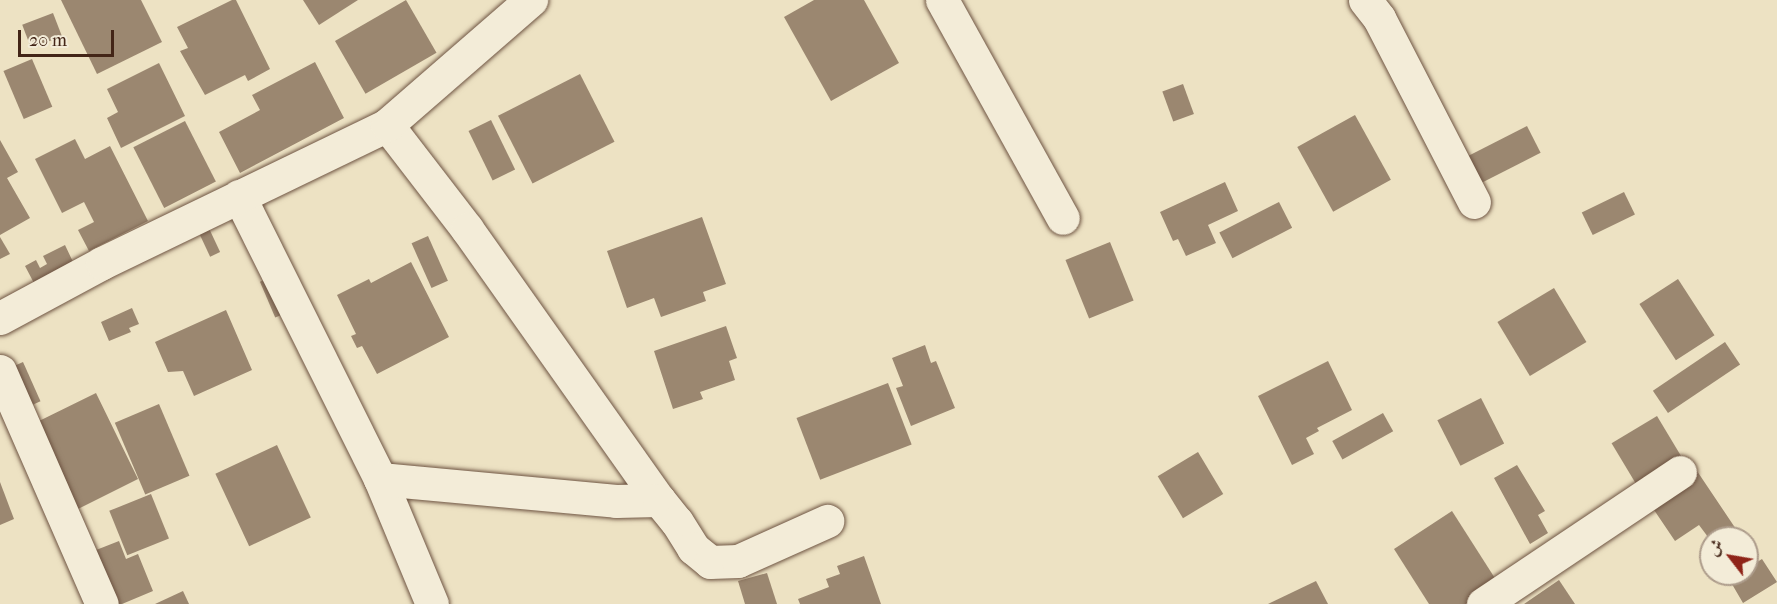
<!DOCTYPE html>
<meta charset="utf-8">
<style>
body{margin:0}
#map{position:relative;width:1777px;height:604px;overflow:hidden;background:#ede2c3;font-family:"IM FELL French Canon",Amiri,serif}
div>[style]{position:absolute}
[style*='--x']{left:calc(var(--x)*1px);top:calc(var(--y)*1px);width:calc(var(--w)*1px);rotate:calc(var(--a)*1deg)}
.building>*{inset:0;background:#9b8770;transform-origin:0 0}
.roads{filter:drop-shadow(0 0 2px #6e5442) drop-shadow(0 0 2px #6e5442)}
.minor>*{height:33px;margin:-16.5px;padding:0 16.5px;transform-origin:16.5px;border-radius:16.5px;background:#f3ecd8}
span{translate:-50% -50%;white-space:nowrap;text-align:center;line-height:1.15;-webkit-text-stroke:5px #f3ecd8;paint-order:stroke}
.north{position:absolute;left:1699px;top:526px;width:60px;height:60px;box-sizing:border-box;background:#f3ecd8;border:2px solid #ad9c8b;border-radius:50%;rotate:301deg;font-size:16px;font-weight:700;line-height:24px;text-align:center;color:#432517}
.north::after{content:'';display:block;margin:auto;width:21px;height:27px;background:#8f2418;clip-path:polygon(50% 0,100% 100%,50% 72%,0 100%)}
.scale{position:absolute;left:18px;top:30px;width:96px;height:27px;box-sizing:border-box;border:3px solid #432517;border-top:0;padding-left:8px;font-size:18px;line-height:21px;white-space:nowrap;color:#432517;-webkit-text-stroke:4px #f3ecd8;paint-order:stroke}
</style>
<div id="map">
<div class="building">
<div style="clip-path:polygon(61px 0,141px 0,162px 42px,97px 74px)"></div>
<div style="clip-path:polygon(232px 0,236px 0,270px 69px,248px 81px,245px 75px,205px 95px,180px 51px,188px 48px,177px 27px)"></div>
<div style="clip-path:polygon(303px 0,358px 0,319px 25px)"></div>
<div style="left:406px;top:0;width:61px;height:82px;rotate:60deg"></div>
<div style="clip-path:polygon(814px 0,864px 0,899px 63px,831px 101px,784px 17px)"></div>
<div style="left:53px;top:13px;width:25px;height:33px;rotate:69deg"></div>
<div style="left:32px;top:59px;width:52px;height:31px;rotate:67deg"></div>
<div style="clip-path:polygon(315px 62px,344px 118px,240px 173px,219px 132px,260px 110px,252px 95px)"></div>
<div style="clip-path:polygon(159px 63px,185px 116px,121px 148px,107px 118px,118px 112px,107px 89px)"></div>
<div style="left:580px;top:74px;width:76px;height:92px;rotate:63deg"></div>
<div style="left:1183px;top:84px;width:32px;height:22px;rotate:70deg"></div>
<div style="left:1355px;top:115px;width:74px;height:66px;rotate:61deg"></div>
<div style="left:491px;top:120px;width:55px;height:25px;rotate:64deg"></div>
<div style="left:185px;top:121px;width:68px;height:58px;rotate:63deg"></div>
<div style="left:1527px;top:126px;width:30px;height:76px;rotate:63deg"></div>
<div style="clip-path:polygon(75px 139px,85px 159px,110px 146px,148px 221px,89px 251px,78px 230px,94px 222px,84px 202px,62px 213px,35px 159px)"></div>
<div style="clip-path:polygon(0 140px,18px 172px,7px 178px,30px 218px,0 235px)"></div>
<div style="clip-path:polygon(1225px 182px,1238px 211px,1208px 225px,1216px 243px,1186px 256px,1178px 239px,1173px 241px,1160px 212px)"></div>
<div style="left:1624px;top:192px;width:25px;height:47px;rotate:64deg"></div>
<div style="left:1279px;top:202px;width:29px;height:67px;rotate:63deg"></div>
<div style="clip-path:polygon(702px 217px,726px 284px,703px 292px,706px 301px,661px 317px,654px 298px,627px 308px,607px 251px)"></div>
<div style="left:207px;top:224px;width:31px;height:11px;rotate:65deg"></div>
<div style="left:428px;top:236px;width:49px;height:18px;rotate:66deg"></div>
<div style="clip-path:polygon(0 237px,10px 254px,0 259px)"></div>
<div style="left:1110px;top:242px;width:63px;height:48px;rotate:68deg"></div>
<div style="clip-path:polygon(65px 245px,74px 264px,35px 285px,25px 266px,36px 260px,40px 268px,47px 264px,43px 256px)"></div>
<div style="clip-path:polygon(411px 262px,449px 337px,377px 374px,362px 346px,357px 348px,351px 336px,356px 334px,337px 295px,369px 279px,371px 283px)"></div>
<div style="left:271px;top:277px;width:39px;height:12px;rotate:67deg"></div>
<div style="left:1678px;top:279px;width:67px;height:46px;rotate:57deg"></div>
<div style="left:1554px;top:288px;width:63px;height:66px;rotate:59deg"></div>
<div style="clip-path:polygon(132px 308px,139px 324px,129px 328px,131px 332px,109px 341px,101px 322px)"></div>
<div style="clip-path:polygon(226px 310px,252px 370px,194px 396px,183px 371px,168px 372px,155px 342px)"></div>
<div style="clip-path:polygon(726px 326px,737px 358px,729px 361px,735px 380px,700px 392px,703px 399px,673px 409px,654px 351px)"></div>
<div style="left:1725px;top:342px;width:27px;height:87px;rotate:56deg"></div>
<div style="clip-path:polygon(925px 345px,931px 363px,936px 361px,955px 408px,911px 426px,896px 388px,903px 386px,892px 358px)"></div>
<div style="clip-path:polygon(1328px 361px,1352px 410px,1317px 428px,1319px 431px,1306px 438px,1314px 454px,1292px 465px,1258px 396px)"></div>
<div style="left:23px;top:362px;width:43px;height:17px;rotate:66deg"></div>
<div style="left:888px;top:383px;width:66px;height:98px;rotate:69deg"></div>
<div style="clip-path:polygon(96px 393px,138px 479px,72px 512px,62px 490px,69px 487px,37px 422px)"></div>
<div style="left:1481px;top:398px;width:51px;height:49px;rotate:63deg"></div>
<div style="left:159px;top:404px;width:78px;height:48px;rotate:67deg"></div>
<div style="left:1383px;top:413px;width:21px;height:58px;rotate:61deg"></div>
<div style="left:1657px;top:416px;width:54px;height:53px;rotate:59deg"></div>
<div style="left:277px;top:445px;width:80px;height:68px;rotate:65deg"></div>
<div style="left:1198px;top:452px;width:49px;height:47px;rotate:59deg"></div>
<div style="clip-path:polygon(1517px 465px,1545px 511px,1538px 515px,1548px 533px,1530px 544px,1494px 478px)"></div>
<div style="clip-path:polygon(1697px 471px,1742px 538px,1711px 538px,1711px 541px,1699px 525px,1675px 541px,1650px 504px)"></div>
<div style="clip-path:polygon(0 482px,14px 519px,0 525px)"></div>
<div style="left:151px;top:494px;width:48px;height:45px;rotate:68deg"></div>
<div style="clip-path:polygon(1452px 511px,1498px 583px,1466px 604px,1429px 604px,1394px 549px)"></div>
<div style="clip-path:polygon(119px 541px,126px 559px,138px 554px,153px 591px,122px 604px,112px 604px,91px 552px)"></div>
<div style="clip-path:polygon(864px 556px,881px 604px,800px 604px,798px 599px,829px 587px,826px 579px,840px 574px,837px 566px)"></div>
<div style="clip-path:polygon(1762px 559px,1777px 582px,1743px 603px,1729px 579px,1737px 574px,1747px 574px,1747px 568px)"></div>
<div style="clip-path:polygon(767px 573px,777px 604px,745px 604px,738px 581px)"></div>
<div style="clip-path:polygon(1559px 580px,1575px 604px,1524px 604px)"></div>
<div style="clip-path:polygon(1316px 581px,1328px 604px,1268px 604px)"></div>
<div style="clip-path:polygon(183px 591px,189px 604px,155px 604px)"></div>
</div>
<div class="roads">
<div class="minor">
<div style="--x:942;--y:0;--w:249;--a:61"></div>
<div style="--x:1365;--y:0;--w:23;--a:52"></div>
<div style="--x:1379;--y:18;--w:207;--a:62.7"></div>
<div style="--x:387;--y:125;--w:131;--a:52.4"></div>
<div style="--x:467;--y:229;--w:332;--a:54.7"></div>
<div style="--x:239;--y:196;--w:316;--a:63.5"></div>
<div style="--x:380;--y:479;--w:135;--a:67.4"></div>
<div style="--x:0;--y:318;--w:116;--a:-28.3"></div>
<div style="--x:102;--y:263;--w:317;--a:-25.8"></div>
<div style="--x:387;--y:125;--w:191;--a:-41"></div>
<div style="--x:0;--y:371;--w:254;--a:66.4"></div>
<div style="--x:380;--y:479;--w:237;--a:5.3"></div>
<div style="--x:616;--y:501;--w:43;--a:-1.3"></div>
<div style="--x:659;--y:500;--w:28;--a:51"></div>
<div style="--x:677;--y:522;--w:31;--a:58"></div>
<div style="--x:693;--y:548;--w:22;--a:39"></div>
<div style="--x:710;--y:562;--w:28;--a:-2"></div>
<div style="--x:738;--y:561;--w:98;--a:-24.2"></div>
<div style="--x:1483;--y:604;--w:237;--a:-33.8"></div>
</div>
</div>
<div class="north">ش</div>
<div class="scale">20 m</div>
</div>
